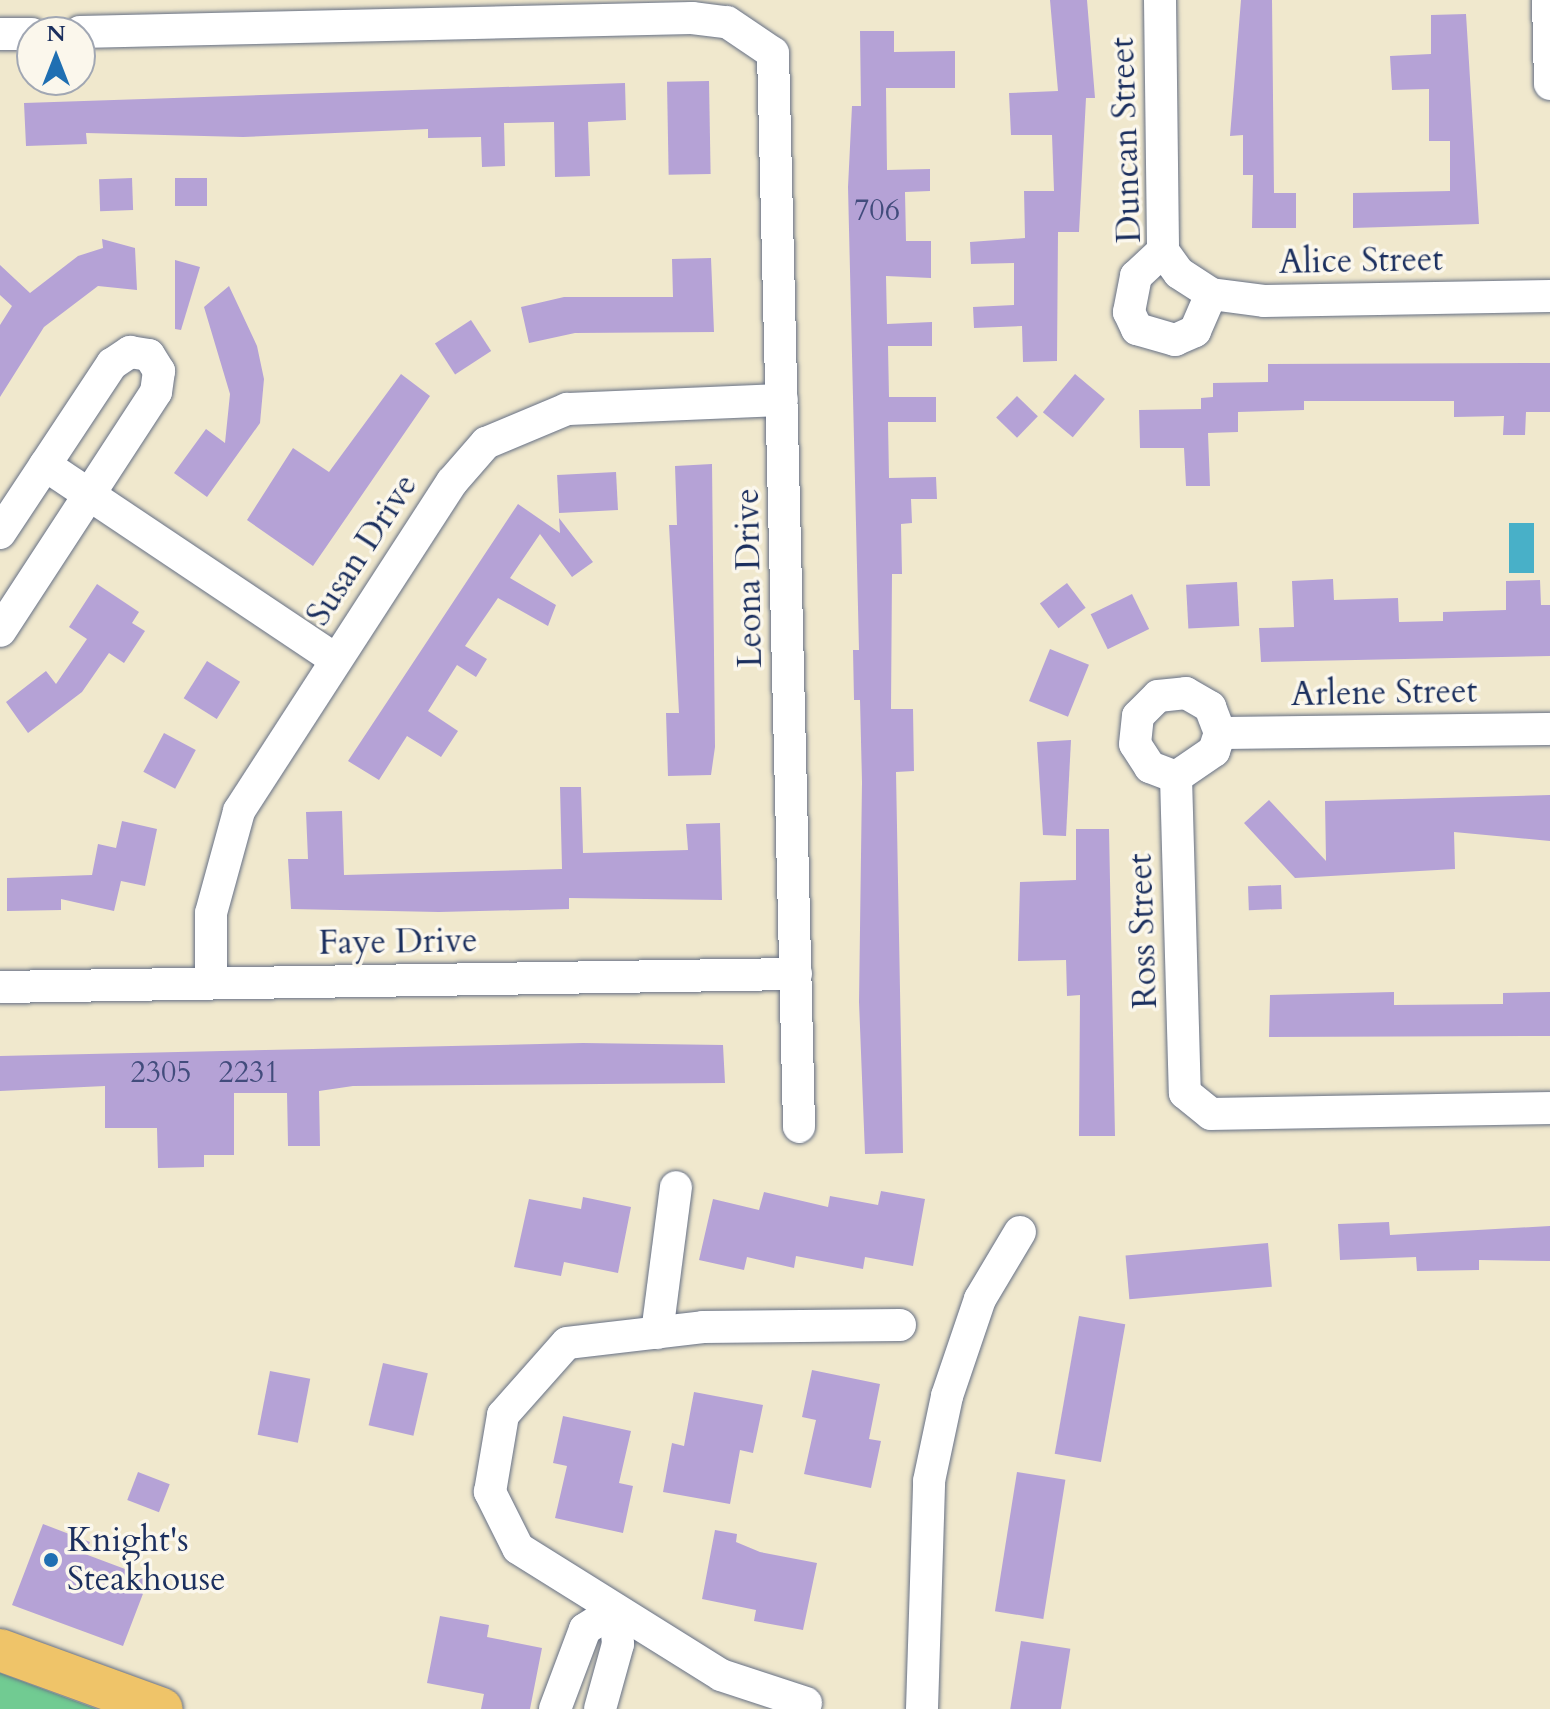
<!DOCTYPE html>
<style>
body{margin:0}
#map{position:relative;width:1550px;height:1709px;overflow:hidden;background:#f0e8cd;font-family:Cardo,serif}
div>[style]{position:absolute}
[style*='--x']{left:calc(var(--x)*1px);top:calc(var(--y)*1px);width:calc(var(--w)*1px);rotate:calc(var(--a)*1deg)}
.green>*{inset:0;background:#71cb92}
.water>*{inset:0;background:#48b0c8;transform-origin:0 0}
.building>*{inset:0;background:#b5a2d6;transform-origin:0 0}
.roads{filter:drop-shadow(0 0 2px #667085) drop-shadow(0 0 2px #667085)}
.minor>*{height:32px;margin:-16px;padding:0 16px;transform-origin:16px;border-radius:16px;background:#fff}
.major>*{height:42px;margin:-21px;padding:0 21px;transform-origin:21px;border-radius:21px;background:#efc469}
.dots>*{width:22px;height:22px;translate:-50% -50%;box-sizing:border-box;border:4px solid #fbf7ec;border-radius:50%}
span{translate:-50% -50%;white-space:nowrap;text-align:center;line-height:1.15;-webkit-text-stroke:7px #fbf7ec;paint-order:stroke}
.number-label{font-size:30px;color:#424c7c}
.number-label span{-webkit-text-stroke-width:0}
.street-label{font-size:34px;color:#1b2f5e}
.poi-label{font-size:34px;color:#1b2f5e}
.left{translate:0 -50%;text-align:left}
.north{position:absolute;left:16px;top:16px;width:80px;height:80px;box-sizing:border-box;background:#fbf7ec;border:2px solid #a1a7b3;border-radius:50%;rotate:0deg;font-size:22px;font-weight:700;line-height:32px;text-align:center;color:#1b2f5e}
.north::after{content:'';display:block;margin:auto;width:28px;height:36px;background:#1f6fb2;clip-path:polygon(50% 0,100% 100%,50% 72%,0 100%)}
</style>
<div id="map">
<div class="green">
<div style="clip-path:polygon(0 1673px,67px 1698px,97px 1709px,0 1709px)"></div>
</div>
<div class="water">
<div style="left:1509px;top:523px;width:25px;height:50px"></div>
</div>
<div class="building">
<div style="clip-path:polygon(1050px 0,1087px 0,1095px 98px,1086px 98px,1079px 232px,1058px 232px,1057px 361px,1023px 362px,1022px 326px,974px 328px,973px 307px,1014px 305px,1014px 263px,971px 264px,970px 242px,1025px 238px,1024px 191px,1054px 191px,1052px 135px,1011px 135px,1009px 93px,1058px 91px)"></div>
<div style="clip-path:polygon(1241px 0,1272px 0,1274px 193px,1296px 193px,1296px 228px,1252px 228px,1253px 175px,1243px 175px,1243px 135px,1230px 136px)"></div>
<div style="clip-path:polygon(1466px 14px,1479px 224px,1353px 228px,1353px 193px,1450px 191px,1450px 141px,1429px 141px,1429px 89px,1392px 90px,1390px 56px,1431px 54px,1431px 15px)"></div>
<div style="clip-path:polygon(860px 31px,894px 31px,894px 52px,955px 51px,955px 88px,886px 88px,887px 170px,930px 169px,930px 191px,905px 192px,906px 241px,931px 241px,931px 278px,886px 276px,887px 324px,932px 322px,932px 346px,888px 346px,889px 397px,936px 397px,936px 422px,888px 422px,889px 478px,936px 477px,937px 499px,911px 499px,912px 523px,901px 524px,902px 574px,892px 574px,891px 709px,913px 709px,914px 771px,896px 772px,903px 1153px,865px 1154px,859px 1002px,862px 782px,860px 700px,854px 700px,853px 650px,859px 650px,848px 187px,852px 106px,861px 106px)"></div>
<div style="left:709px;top:81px;width:93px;height:42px;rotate:89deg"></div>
<div style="clip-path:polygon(625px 83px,626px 120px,588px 122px,590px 176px,555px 177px,554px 122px,504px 123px,505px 166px,482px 167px,481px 137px,428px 138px,428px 129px,243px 137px,86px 133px,87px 144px,26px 146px,24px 103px)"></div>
<div style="left:132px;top:178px;width:32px;height:33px;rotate:88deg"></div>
<div style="left:175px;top:178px;width:32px;height:28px"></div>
<div style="clip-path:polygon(102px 239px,135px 248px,137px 290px,98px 286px,44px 327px,0 397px,0 325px,12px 306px,0 295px,0 265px,30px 293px,78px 256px,103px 248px)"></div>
<div style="clip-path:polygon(711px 258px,714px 332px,575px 333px,529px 343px,521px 307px,564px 297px,673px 297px,672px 259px)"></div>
<div style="clip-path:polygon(175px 260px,200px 267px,181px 330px,175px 329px)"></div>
<div style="clip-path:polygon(229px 286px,257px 346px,264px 379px,260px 423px,207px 497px,174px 473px,206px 429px,225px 443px,230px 394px,204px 307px)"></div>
<div style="left:471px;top:320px;width:37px;height:43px;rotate:57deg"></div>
<div style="clip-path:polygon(1550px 363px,1550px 412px,1526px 412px,1525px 435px,1503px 435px,1504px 416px,1454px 417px,1454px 401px,1304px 401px,1304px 410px,1238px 412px,1238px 432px,1208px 433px,1210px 486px,1186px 486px,1184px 448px,1140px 448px,1139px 410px,1201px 409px,1201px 398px,1213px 397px,1213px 383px,1268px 382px,1268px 364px)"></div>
<div style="clip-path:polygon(401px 374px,430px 396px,313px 566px,247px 520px,293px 448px,329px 472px)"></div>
<div style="left:1075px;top:374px;width:39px;height:50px;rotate:40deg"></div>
<div style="left:1017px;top:396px;width:29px;height:30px;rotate:44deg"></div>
<div style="clip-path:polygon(712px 464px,715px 747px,711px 775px,668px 776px,666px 713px,679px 713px,669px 525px,677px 525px,675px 466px)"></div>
<div style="left:616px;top:472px;width:38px;height:59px;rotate:87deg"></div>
<div style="clip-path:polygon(518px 504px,560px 533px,559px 518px,593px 562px,572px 577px,540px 534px,510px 578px,556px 605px,548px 626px,498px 598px,465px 646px,487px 659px,476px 677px,457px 665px,428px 711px,458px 731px,441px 757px,407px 736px,379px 780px,348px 761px)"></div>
<div style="clip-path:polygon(1333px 579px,1334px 600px,1398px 598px,1399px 622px,1443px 621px,1443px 612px,1506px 610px,1506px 581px,1540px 580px,1541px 605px,1550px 605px,1550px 656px,1261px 662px,1259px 628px,1294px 627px,1292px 581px)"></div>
<div style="left:1237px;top:582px;width:44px;height:51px;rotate:87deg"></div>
<div style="left:1067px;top:583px;width:31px;height:34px;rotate:53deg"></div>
<div style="clip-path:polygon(97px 584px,139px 612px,132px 623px,145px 631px,124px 663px,109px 653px,82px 692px,28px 733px,6px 702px,46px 671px,56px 684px,87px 639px,69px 627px)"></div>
<div style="left:1132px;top:594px;width:39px;height:46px;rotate:64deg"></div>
<div style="left:1050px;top:649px;width:42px;height:56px;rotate:22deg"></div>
<div style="left:207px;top:661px;width:39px;height:44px;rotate:32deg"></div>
<div style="left:164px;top:733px;width:36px;height:44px;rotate:28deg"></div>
<div style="clip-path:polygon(1071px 740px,1066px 836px,1043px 835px,1037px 742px)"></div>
<div style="clip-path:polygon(560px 787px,581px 787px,583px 853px,688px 850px,686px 824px,720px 823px,722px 900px,569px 898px,569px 909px,439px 912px,291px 909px,288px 859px,308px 859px,306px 812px,342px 811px,344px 875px,562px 869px)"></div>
<div style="clip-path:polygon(1550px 795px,1550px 841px,1454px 832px,1455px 869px,1295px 878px,1244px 823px,1269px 800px,1326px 861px,1325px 801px)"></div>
<div style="clip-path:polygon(122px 821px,157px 829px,145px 886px,121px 881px,114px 911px,61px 899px,61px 910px,7px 911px,7px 878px,92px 875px,98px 844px,116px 848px)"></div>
<div style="clip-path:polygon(1076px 829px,1109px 829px,1115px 1136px,1079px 1136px,1080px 995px,1067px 996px,1066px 960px,1018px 961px,1020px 882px,1076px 880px)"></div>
<div style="left:1281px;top:885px;width:24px;height:33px;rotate:88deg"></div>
<div style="clip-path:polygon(1394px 992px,1394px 1005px,1503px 1004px,1503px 993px,1550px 992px,1550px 1036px,1269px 1037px,1270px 995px)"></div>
<div style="clip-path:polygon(583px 1043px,723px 1045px,725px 1083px,353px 1086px,319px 1091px,320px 1146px,288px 1146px,287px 1093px,234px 1093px,234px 1155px,204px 1155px,204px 1167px,158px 1168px,157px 1128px,105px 1128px,105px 1086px,0 1091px,0 1056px)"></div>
<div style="clip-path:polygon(881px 1191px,925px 1199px,913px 1266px,865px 1257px,863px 1269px,796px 1256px,794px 1268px,747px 1257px,744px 1270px,699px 1260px,713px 1199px,759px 1210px,764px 1192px,828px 1207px,830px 1196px,878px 1205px)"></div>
<div style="clip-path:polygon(583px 1197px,631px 1207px,618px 1273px,564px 1262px,561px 1276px,514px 1267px,529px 1199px,581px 1209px)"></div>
<div style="clip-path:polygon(1389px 1222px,1390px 1235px,1550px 1226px,1550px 1261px,1479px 1260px,1479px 1270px,1417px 1271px,1416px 1257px,1340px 1260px,1338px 1224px)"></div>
<div style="left:1268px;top:1243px;width:44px;height:143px;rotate:85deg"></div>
<div style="left:1079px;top:1316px;width:47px;height:140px;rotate:10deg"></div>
<div style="left:383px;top:1363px;width:46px;height:64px;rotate:13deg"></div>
<div style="clip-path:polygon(812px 1370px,880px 1384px,869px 1439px,881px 1441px,871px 1488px,804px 1474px,816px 1420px,802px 1417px)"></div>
<div style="left:270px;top:1371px;width:41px;height:65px;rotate:11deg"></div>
<div style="clip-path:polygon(694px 1392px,763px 1405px,753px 1453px,740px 1450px,730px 1504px,663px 1492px,672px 1443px,684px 1446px)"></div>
<div style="clip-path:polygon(563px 1416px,631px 1431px,619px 1483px,633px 1486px,623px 1533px,555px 1518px,567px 1466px,553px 1463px)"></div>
<div style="left:138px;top:1472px;width:34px;height:30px;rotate:21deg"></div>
<div style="left:1017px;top:1472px;width:49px;height:141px;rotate:9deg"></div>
<div style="clip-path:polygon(43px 1524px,90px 1542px,85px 1554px,149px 1578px,123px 1646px,12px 1605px)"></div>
<div style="clip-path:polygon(715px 1530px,737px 1534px,736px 1542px,760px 1552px,817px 1563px,803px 1630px,754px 1621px,756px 1610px,702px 1599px)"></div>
<div style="clip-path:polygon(440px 1616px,489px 1625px,487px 1637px,542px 1648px,530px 1709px,481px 1709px,484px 1694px,427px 1683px)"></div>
<div style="left:1021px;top:1641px;width:50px;height:69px;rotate:9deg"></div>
</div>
<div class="roads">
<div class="minor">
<div style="--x:1160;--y:0;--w:251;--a:89.3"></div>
<div style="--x:1163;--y:251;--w:27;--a:54"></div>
<div style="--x:1179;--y:273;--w:38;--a:33"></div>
<div style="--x:1211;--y:294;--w:53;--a:7.5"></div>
<div style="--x:1264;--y:301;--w:286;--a:-1"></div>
<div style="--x:1548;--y:0;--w:84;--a:88.6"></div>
<div style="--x:80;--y:32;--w:612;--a:-1.31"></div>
<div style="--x:692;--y:18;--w:35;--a:7"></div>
<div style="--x:727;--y:22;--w:55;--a:34"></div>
<div style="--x:773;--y:53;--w:1074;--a:88.61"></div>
<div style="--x:0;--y:34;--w:32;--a:0"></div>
<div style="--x:1163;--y:251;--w:37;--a:137"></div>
<div style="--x:1136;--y:276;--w:37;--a:101"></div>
<div style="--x:1129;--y:312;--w:19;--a:65"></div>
<div style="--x:1137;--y:329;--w:40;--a:16"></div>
<div style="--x:1175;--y:340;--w:22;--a:-24"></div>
<div style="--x:1195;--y:331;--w:40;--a:-66.6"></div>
<div style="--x:45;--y:465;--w:350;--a:33.8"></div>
<div style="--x:0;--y:533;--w:203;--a:-56.5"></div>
<div style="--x:112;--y:364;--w:22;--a:-34"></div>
<div style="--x:130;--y:352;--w:19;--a:9"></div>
<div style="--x:149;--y:355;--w:19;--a:58"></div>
<div style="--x:159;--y:371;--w:21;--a:98"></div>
<div style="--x:156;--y:392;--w:285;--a:123.1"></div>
<div style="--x:1176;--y:777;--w:316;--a:88.4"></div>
<div style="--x:1185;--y:1093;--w:33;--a:39"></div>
<div style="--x:1211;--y:1114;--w:339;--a:-1"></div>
<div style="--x:1176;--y:777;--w:46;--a:-34.4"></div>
<div style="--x:1214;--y:751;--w:19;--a:-72"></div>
<div style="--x:1220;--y:733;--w:330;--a:-0.7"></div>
<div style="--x:1176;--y:777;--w:28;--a:-159"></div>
<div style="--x:1150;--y:767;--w:27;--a:-123"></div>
<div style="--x:1135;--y:744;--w:28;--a:-84"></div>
<div style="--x:1138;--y:716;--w:28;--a:-45"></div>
<div style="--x:1158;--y:696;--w:28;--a:-6"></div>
<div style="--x:1186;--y:693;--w:28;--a:30"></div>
<div style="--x:1210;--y:707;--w:28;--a:69"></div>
<div style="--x:211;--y:982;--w:69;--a:-90"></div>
<div style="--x:211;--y:913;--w:106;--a:-74.6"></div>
<div style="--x:239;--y:811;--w:392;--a:-57.1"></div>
<div style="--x:452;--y:482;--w:52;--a:-48.9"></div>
<div style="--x:486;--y:443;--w:88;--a:-22.8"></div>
<div style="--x:567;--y:409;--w:215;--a:-2.4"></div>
<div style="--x:0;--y:987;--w:796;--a:-0.94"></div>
<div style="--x:657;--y:1333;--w:147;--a:-82.6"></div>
<div style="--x:806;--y:1703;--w:89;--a:-161.8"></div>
<div style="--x:721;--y:1675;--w:239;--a:-148"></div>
<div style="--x:518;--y:1548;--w:63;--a:-116.6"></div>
<div style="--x:490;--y:1492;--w:78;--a:-80.4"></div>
<div style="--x:503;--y:1415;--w:96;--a:-48.4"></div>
<div style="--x:567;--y:1343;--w:137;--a:-6.7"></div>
<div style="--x:703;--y:1327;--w:197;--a:-0.6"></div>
<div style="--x:555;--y:1709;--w:85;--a:-69.4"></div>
<div style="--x:585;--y:1629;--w:36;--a:-32"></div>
<div style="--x:615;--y:1610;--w:34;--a:85"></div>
<div style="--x:618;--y:1644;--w:67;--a:105.5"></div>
<div style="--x:922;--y:1709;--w:228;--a:-88.2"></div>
<div style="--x:929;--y:1481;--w:87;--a:-78"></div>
<div style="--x:947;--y:1396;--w:102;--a:-71.2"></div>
<div style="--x:980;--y:1299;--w:78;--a:-59.2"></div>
</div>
<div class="major">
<div style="--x:0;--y:1650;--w:172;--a:20"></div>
</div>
</div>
<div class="dots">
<div style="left:51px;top:1560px;background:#1f6fb2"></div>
</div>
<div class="number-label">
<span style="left:877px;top:211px">706</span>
<span style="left:161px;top:1073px">2305</span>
<span style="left:249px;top:1073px">2231</span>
</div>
<div class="street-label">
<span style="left:1126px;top:140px;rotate:-92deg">Duncan Street</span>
<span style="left:1361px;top:261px;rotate:-1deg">Alice Street</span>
<span style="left:362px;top:550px;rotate:-57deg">Susan Drive</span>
<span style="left:749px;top:578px;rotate:-91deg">Leona Drive</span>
<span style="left:1384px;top:693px;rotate:-1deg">Arlene Street</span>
<span style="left:1143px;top:931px;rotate:-92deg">Ross Street</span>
<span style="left:398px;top:942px;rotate:-1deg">Faye Drive</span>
</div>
<div class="poi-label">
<span class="left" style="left:67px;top:1560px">Knight's<br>Steakhouse</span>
</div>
<div class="north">N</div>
</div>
